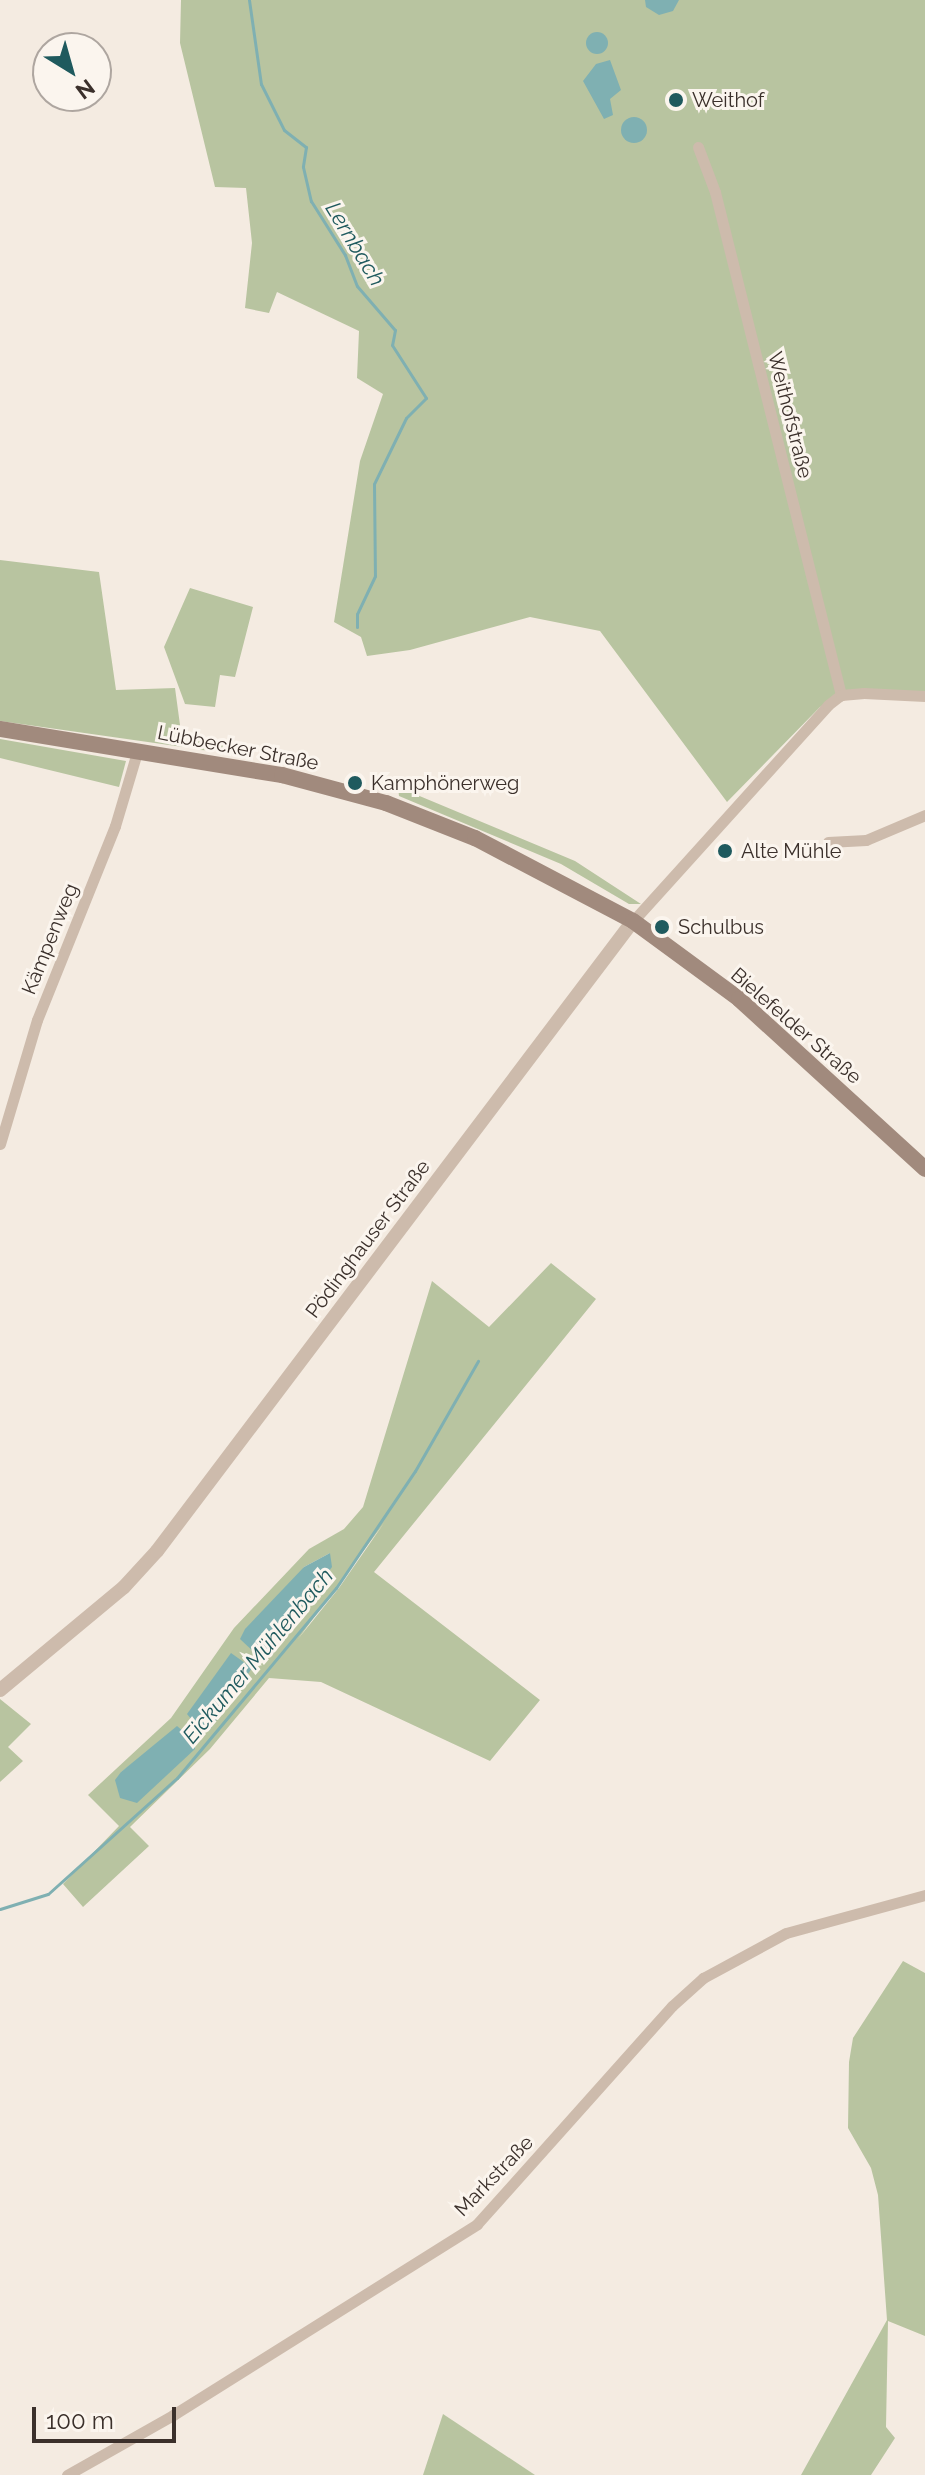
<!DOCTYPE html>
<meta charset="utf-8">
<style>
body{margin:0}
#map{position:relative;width:925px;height:2475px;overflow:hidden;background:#f4ebe1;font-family:Raleway,sans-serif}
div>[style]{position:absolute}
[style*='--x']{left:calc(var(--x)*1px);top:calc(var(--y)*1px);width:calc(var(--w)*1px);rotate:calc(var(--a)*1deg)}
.green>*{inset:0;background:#b8c4a0}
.water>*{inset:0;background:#7fb0b2}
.round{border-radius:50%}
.stream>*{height:3px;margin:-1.5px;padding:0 1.5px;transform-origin:1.5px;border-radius:1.5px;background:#7fb0b2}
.minor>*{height:11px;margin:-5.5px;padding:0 5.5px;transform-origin:5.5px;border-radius:5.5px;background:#cdbbac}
.tertiary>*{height:14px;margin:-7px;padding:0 7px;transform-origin:7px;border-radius:7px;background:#cdbbac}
.secondary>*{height:16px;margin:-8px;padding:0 8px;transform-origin:8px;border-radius:8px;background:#a18a7d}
.dots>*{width:22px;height:22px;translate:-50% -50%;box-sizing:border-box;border:4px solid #fbf5ee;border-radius:50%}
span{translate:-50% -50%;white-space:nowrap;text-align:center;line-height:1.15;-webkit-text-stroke:6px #fbf5ee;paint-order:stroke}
.poi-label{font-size:20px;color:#3b302b}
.left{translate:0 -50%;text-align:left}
.street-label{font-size:20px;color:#3b302b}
.water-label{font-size:22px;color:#1f5a5e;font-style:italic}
.north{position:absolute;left:32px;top:32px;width:80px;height:80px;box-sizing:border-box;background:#fbf5ee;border:2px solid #aea6a0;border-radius:50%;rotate:143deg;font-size:22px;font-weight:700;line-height:32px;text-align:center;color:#3b302b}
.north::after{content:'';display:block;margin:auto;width:28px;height:36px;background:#1f5a5e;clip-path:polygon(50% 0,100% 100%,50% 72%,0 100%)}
.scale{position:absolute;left:32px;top:2407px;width:144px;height:36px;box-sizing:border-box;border:4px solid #3b302b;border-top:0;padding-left:10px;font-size:24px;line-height:28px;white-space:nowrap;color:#3b302b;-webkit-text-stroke:6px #fbf5ee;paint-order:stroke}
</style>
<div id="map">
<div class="green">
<div style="clip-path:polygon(181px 0,925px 0,925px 693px,863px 690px,820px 707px,727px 802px,600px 631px,530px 617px,410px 650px,367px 656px,361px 637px,334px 622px,360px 461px,383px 394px,357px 378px,359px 331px,277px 292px,269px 313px,245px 308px,252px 243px,246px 188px,215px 187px,180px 43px)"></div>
<div style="clip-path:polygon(0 560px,99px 572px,116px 690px,175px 688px,183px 747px,0 721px)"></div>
<div style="clip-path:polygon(190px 588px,253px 607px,235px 677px,220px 675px,215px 707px,185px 704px,164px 647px)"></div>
<div style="clip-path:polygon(0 739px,126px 761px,119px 787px,0 758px)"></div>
<div style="clip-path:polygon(197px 741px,243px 749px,251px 752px,200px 750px)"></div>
<div style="clip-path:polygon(398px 787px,575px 861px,641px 904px,629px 904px,561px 864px,399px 796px)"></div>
<div style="clip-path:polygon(evenodd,551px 1263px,596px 1299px,374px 1572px,540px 1700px,490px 1761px,321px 1682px,269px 1678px,210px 1749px,130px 1827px,149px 1846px,83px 1907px,63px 1884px,119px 1826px,88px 1795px,171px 1718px,234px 1628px,309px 1549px,344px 1529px,363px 1507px,432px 1281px,489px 1327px,551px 1263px,384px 1523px,339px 1588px,298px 1639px,384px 1523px,551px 1263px,330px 1553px,269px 1650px,261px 1655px,304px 1567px,330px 1553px,551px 1263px,177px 1727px,195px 1741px,121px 1772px,162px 1743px,177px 1727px)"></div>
<div style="clip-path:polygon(0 1699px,31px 1724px,8px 1747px,23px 1761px,0 1782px)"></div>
<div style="clip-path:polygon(903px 1961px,925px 1973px,925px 2336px,888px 2321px,886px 2427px,895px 2438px,871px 2475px,801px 2475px,887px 2320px,878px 2195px,871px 2168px,848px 2128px,849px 2062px,853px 2038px)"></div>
<div style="clip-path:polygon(443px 2414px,535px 2475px,423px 2475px)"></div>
</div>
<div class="water">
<div style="clip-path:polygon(645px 0,679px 0,673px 11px,659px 15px,646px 7px)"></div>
<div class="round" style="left:586px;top:32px;width:22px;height:22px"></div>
<div style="clip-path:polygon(610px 60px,621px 90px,610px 99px,613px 115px,604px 119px,583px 81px,596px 64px)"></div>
<div class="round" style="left:621px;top:117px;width:26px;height:26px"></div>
<div style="clip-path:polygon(330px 1553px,332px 1567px,269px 1650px,256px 1654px,240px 1639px,245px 1629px,304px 1567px)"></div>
<div style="clip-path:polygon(231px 1653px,252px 1668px,209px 1731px,200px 1730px,187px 1714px)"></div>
<div style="clip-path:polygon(177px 1726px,195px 1741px,195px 1749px,137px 1803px,120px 1798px,115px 1780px,121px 1772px)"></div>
</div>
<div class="stream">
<div style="--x:249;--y:0;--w:85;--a:81.9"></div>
<div style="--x:261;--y:84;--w:51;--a:63.4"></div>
<div style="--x:284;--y:130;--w:28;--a:38"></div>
<div style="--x:306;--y:147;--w:20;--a:99"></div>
<div style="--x:303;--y:167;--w:35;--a:77"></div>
<div style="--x:311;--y:201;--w:64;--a:57.8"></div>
<div style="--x:345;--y:255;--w:33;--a:69"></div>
<div style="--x:357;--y:286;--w:58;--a:49.2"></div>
<div style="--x:395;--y:330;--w:15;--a:101"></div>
<div style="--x:392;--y:345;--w:63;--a:57.3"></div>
<div style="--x:426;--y:398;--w:28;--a:135"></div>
<div style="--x:406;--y:418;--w:73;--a:115.9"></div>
<div style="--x:374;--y:484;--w:92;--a:89.4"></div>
<div style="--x:375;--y:576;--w:42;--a:115.3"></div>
<div style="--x:357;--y:614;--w:13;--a:90"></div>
<div style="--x:0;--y:1909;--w:50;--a:-17.4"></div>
<div style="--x:48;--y:1894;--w:173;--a:-42"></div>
<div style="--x:177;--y:1778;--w:248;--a:-50.1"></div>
<div style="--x:336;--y:1588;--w:141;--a:-56"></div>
<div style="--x:415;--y:1471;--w:127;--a:-60.2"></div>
</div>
<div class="minor">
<div style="--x:698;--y:147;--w:48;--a:69.3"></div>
<div style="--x:715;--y:192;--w:519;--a:75.94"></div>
<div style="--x:828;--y:842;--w:38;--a:-3"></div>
<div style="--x:866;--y:840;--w:64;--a:-23"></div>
<div style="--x:633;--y:921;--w:291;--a:-47.9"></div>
<div style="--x:828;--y:705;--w:16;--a:-38"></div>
<div style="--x:841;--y:695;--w:23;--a:-5"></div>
<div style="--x:864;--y:693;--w:61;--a:2.8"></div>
<div style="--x:0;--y:1144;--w:129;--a:-73.4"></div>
<div style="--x:37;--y:1020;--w:209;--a:-68.1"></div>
<div style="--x:115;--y:826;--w:80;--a:-73.4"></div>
<div style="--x:67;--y:2475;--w:122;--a:-29.5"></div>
<div style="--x:173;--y:2415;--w:359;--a:-32.1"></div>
<div style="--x:477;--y:2224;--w:292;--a:-48.2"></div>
<div style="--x:672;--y:2006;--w:42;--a:-42.1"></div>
<div style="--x:703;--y:1978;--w:94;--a:-28.5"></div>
<div style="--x:786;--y:1933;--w:144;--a:-15.3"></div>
</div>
<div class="tertiary">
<div style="--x:0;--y:1690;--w:161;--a:-39.7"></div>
<div style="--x:124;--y:1587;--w:49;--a:-47.5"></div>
<div style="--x:157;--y:1551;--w:790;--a:-52.93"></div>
</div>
<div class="secondary">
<div style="--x:0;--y:729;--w:286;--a:9.3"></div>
<div style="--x:282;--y:775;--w:108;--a:15.1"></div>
<div style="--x:386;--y:803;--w:96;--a:21.5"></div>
<div style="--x:475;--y:838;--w:178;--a:27.7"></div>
<div style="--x:633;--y:921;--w:132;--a:36.3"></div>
<div style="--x:739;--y:999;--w:252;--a:42.4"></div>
</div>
<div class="dots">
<div style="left:676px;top:100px;background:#1f5a5e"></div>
<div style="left:355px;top:783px;background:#1f5a5e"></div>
<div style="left:725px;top:851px;background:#1f5a5e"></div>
<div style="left:662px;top:927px;background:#1f5a5e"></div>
</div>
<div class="poi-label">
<span class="left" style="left:692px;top:100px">Weithof</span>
<span class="left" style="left:371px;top:783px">Kamphönerweg</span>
<span class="left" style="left:741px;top:851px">Alte Mühle</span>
<span class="left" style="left:678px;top:927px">Schulbus</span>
</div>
<div class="street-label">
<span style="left:790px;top:415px;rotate:76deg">Weithofstraße</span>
<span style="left:238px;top:748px;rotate:11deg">Lübbecker Straße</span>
<span style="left:50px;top:939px;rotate:-68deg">Kämpenweg</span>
<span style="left:796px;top:1026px;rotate:41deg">Bielefelder Straße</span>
<span style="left:368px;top:1239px;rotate:-53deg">Pödinghauser Straße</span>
<span style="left:494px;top:2176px;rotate:-46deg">Markstraße</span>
</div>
<div class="water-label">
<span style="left:355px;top:244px;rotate:59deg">Lernbach</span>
<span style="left:258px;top:1656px;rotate:-50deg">Eickumer Mühlenbach</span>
</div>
<div class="north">N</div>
<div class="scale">100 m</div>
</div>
